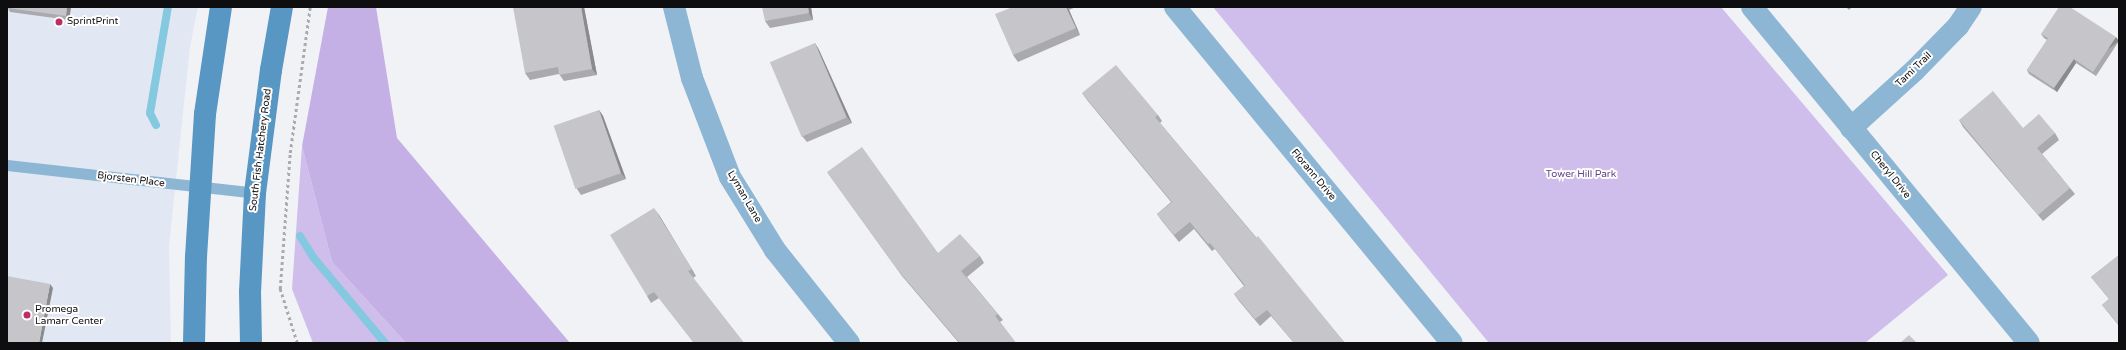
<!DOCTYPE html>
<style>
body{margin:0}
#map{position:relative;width:2126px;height:350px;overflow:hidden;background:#f0f2f6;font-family:"Varela Round",sans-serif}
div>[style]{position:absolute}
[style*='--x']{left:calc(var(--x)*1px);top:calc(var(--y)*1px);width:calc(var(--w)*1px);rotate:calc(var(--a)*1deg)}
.built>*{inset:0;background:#e2e8f3}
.green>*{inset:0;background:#cfbdec}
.forest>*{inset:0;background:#c5b0e6}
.stream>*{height:8px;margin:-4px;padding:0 4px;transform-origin:4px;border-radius:4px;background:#85c9e1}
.path>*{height:2.5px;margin-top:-1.25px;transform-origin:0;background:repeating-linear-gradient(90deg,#aaabaf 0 3px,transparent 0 6px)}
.lane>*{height:11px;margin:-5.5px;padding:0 5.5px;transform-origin:5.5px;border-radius:5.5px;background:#8db5d4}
.street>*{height:22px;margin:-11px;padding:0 11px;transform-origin:11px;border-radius:11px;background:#8db5d4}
.secondary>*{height:22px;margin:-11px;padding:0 11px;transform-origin:11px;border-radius:11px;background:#5896c3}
.wall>*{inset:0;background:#aaaaae}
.shaded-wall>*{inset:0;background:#8b8b8d;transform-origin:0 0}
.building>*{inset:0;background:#c6c6ca;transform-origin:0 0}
.dots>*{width:11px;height:11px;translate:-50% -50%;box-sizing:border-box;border:2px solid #fff;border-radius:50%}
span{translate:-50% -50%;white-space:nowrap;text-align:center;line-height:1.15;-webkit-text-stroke:4px #fff;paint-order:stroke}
.poi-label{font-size:10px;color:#0e0e10}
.left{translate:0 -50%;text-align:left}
.street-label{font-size:10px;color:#0e0e10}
.park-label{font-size:10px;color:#614486}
.frame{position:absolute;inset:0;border:8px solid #0e0e10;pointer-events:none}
</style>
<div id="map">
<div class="built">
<div style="clip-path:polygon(7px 7px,198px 7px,190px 47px,169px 246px,171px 343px,7px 343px)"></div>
</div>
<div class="green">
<div style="clip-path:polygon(1213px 7px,1721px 7px,1948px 275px,1865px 343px,1489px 343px)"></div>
<div style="clip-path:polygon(302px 146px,332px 262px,406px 343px,313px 343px,292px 289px)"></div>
</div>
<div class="forest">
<div style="clip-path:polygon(328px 7px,376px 7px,397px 138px,570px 343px,406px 343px,332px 262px,302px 146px)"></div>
</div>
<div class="stream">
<div style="--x:156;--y:125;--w:13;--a:-117"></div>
<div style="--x:150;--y:113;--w:108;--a:-80.4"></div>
<div style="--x:300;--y:236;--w:25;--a:58"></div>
<div style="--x:313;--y:257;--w:112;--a:50.1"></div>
</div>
<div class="path">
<div style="--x:297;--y:343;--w:57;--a:-107.5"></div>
<div style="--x:280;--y:289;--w:136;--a:-85.8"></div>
<div style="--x:290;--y:153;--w:147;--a:-82.2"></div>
</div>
<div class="lane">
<div style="--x:7;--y:165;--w:250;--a:6.4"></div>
</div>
<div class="street">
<div style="--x:674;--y:7;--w:73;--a:75.8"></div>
<div style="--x:692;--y:78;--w:106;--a:69"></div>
<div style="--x:730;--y:177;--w:86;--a:58.3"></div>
<div style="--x:775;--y:250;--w:119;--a:51.5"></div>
<div style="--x:1175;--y:7;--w:435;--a:50.5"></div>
<div style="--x:1752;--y:7;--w:435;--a:50.5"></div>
<div style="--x:1851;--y:128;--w:86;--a:-42.2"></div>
<div style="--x:1915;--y:70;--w:62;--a:-45.7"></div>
<div style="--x:1958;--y:26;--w:23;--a:-56"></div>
</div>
<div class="secondary">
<div style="--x:194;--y:343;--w:86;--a:-88.7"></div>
<div style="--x:196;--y:257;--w:143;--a:-86.4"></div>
<div style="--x:205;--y:114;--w:108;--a:-81.5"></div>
<div style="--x:251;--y:343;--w:51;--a:-91.1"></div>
<div style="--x:250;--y:292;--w:99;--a:-87.1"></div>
<div style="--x:255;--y:193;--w:124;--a:-82.6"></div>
<div style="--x:271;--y:70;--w:64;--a:-80.1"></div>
</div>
<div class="wall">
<div style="clip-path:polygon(71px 7px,69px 20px,10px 12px,8px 8px)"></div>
<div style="clip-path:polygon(584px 7px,597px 75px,564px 81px,559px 74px,530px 80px,525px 73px)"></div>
<div style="clip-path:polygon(811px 7px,813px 20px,770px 28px,765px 21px)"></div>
<div style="clip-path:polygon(1013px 7px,1076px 7px,1069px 10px,1080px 35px,1018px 62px,1013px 55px)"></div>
<div style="clip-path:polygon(1846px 7px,1852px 7px,1849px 10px)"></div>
<div style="clip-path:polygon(2041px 34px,2119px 41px,2096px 76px,2076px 63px,2057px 92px,2029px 74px,2027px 70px,2047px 40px,2044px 38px)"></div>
<div style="clip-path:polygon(815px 43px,819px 50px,852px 123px,807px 142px,802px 136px)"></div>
<div style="clip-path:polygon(1082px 93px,1158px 115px,1162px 121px,1160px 123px,1345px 343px,1294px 343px,1271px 316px,1260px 326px,1239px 301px,1234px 294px,1244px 286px,1215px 249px,1212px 251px,1194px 229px,1179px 242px,1162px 221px,1157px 214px,1171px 202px,1087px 100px)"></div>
<div style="clip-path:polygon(599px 110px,603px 116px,626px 179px,581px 195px,577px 189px)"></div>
<div style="clip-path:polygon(1959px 120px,2023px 128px,2055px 133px,2059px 140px,2042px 154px,2070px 188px,2075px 194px,2043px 221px,1963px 127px)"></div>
<div style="clip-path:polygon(827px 172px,938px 253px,980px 256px,984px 263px,967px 277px,998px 314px,1003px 320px,1000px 322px,1016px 343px,959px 343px,902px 276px)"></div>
<div style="clip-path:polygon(659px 215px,696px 276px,693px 278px,744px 343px,694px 343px,659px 298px,651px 303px,647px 296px)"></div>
<div style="clip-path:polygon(2119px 255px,2119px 326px,2102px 305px,2109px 299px,2091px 277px)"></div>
</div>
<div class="shaded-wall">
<div style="clip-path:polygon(67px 7px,71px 7px,69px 20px,66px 16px)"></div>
<div style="clip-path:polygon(581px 7px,584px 7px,597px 75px,592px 69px)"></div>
<div style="clip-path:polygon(808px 7px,811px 7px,813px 20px,809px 13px)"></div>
<div style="clip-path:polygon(1066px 7px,1067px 7px,1069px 10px,1080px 35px,1076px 28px)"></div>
<div style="left:2116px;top:37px;width:5px;height:42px;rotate:53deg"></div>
<div style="clip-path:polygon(815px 43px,819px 50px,852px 123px,847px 117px)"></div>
<div style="clip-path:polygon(2074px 59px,2076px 63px,2057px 92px,2054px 88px)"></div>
<div style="clip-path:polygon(599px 110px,603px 116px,626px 179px,621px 173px)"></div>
<div style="clip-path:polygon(654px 208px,659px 215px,696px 276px,692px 269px)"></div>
<div style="clip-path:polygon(50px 284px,53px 288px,42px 343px,39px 343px)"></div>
</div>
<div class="building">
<div style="clip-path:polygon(8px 7px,67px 7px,66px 16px,8px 8px)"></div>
<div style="clip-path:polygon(513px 7px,581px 7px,592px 69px,559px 75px,558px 67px,525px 73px)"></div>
<div style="clip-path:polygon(762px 7px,808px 7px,809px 13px,765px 21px)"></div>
<div style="clip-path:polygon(1013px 7px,1066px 7px,1076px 28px,1013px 55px,995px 14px)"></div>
<div style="clip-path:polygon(2059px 7px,2070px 7px,2116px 37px,2093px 72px,2074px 59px,2054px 88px,2027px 70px,2048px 38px,2041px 34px)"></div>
<div style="left:815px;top:43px;width:81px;height:49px;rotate:67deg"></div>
<div style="clip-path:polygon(1116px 65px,1158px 115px,1155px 117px,1256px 238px,1258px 236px,1345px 343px,1294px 343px,1267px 310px,1255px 319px,1234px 294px,1245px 285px,1210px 243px,1208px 244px,1190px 222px,1174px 235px,1157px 214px,1172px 202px,1082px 93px)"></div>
<div style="clip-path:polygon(1993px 91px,2023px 128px,2039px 114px,2055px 133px,2037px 148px,2070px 188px,2038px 215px,1959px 120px)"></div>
<div style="left:599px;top:110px;width:67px;height:48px;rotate:71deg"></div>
<div style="clip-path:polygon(862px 147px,938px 253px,960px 234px,980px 256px,961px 271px,998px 314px,995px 316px,1016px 343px,960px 343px,897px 269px,827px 172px)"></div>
<div style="clip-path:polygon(654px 208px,692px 269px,688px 271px,744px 343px,694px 343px,654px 292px,647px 296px,610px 235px)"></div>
<div style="clip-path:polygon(2119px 255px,2119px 325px,2102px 305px,2109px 299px,2091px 277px)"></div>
<div style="clip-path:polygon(7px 276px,50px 284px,39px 343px,7px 343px)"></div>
<div style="clip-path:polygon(1909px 335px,1917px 343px,1900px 343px)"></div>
</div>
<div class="dots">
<div style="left:59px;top:22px;background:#bb2f64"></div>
<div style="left:27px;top:315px;background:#bb2f64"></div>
</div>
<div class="poi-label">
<span class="left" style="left:67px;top:22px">SprintPrint</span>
<span class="left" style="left:35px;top:315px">Promega<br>Lamarr Center</span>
</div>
<div class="street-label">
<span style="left:1914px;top:70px;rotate:-44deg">Tami Trail</span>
<span style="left:261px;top:150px;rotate:-83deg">South Fish Hatchery Road</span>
<span style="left:1313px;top:175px;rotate:50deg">Florann Drive</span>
<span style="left:1890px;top:175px;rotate:51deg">Cheryl Drive</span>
<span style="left:131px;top:180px;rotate:7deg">Bjorsten Place</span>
<span style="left:744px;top:197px;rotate:60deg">Lyman Lane</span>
</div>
<div class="park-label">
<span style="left:1581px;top:175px">Tower Hill Park</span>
</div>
<div class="frame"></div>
</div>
